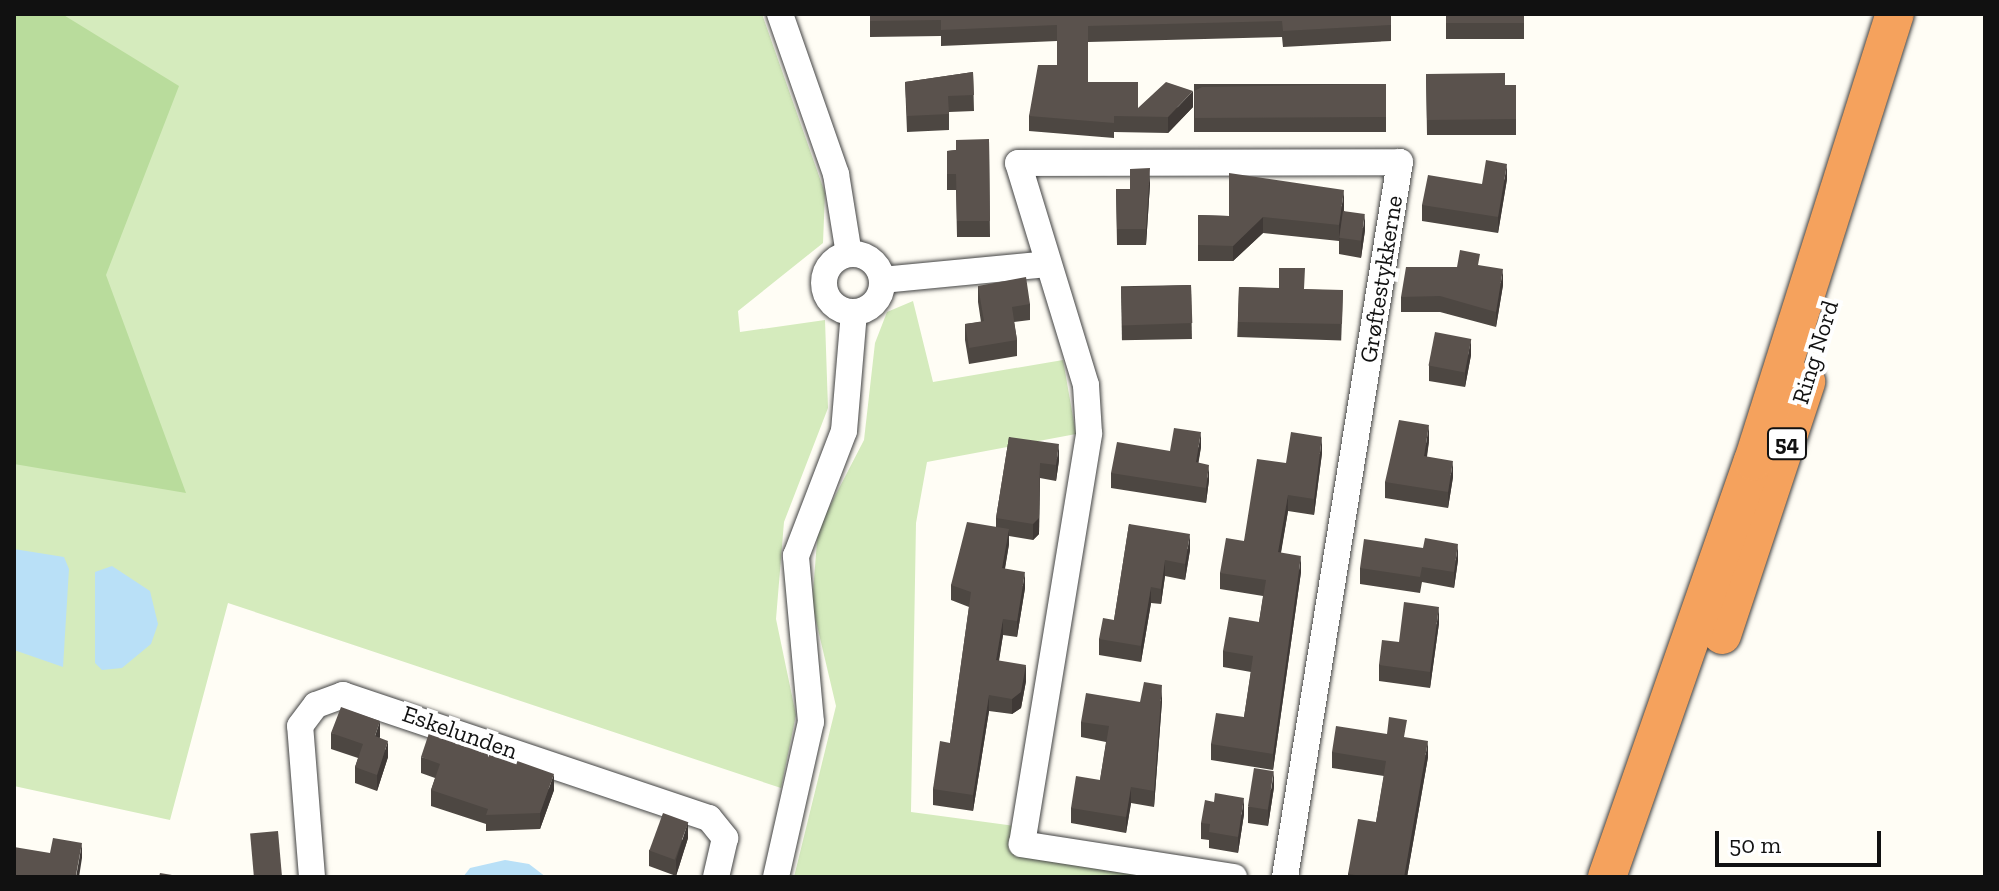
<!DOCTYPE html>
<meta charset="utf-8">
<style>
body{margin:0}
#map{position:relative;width:1999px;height:891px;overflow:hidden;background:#fffdf5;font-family:"Zilla Slab",serif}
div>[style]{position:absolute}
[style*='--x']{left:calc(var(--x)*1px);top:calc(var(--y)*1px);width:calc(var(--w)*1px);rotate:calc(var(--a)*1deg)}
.green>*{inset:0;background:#d5ebbd}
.forest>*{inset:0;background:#b9dc9c}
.water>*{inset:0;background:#b9e0f7}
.roads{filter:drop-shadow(0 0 2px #444) drop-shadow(0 0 2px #444)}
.minor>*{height:26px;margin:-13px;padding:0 13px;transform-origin:13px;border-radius:13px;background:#fff}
.minor>.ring{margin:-13px;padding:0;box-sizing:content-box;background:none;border:26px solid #fff;border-radius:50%}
.highway>*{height:38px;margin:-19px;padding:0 19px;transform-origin:19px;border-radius:19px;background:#f5a25d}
.wall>*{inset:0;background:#4d4742;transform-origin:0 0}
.shaded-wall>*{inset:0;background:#3f3936}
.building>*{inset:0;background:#5a524d;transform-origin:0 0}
span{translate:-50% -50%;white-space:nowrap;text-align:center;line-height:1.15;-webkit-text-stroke:8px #fff;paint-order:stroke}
.shield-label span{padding:2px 6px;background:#fff;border:2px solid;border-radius:6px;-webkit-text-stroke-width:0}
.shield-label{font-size:22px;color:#111;font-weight:700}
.street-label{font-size:24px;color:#111}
.frame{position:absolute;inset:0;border:16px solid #111;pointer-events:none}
.scale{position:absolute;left:1715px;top:831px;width:166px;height:36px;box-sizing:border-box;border:4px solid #111;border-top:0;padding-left:10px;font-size:24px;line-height:28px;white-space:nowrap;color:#111;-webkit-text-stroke:6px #fff;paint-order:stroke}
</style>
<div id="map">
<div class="green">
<div style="clip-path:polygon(14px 14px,762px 14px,825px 193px,823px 243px,738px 311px,740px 332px,825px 320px,828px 408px,784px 522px,776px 619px,796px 715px,781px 788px,228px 603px,170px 820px,14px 786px)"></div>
<div style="clip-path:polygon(913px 301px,933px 382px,1063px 360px,1076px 434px,927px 462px,916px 523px,911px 812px,1015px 826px,1014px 849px,1192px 877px,794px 877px,836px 706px,812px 604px,818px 529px,864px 440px,875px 343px,887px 312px)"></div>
</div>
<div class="forest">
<div style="clip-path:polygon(14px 14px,62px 14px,179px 86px,106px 275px,186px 493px,14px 464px)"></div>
</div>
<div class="water">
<div style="clip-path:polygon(14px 549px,64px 557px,69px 569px,63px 667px,14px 650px)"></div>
<div style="clip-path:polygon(112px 566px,150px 591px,158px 624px,151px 644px,122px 668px,102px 670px,95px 663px,95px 572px)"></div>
<div style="clip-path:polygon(505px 860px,529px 864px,546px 877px,463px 877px,470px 868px)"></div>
</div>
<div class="roads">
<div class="minor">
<div style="--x:780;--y:14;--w:170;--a:70.7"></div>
<div style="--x:836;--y:174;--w:81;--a:80.8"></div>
<div class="ring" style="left:824px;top:254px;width:32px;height:32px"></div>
<div style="--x:882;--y:280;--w:166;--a:-5.5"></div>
<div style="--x:312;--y:877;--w:151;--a:-94.5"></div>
<div style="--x:300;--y:726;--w:26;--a:-53"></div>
<div style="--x:316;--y:705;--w:29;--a:-20"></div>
<div style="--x:343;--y:695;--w:386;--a:18.6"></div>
<div style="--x:709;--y:818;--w:26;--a:51"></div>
<div style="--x:725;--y:838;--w:40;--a:103"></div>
<div style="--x:776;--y:877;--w:159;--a:-77.3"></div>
<div style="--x:811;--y:722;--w:167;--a:-95.2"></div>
<div style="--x:796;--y:556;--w:134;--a:-69"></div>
<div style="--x:844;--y:431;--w:118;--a:-85.2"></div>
<div style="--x:1234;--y:877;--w:215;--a:-171.2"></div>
<div style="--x:1022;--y:844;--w:416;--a:-80.7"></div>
<div style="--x:1089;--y:433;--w:48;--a:-93.6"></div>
<div style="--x:1086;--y:385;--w:232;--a:-107"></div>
<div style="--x:1018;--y:163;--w:382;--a:-0.1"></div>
<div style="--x:1400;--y:162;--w:724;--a:99.14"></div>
</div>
<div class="highway">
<div style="--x:1722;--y:635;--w:267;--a:-71.6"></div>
<div style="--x:1607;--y:877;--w:441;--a:-70.7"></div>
<div style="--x:1753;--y:461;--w:469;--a:-72.4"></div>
</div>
</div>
<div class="wall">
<div style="clip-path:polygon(870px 14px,1391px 14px,1391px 41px,1283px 47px,1282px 37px,1088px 42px,1088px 82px,1138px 108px,1193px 107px,1168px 133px,1114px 132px,1114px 138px,1029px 131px,1029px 116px,1057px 65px,1057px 41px,941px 46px,941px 36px,870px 37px)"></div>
<div style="left:1446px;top:14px;width:78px;height:25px"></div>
<div style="clip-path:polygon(973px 72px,974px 111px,949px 112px,949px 130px,907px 132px,905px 82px)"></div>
<div style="clip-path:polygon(1426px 74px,1505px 85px,1516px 85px,1516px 135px,1427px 135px)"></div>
<div style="left:1386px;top:84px;width:48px;height:192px;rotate:90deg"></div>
<div style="clip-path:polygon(989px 139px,990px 237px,957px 237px,956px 190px,947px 190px,947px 151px,956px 150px)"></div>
<div style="clip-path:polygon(1507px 179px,1498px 233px,1422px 221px,1422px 205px,1482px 184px)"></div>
<div style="clip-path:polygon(1150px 184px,1146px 245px,1117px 245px,1116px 189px,1130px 189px)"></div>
<div style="clip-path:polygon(1344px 206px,1344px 211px,1365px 230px,1361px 258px,1339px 254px,1339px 239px,1339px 241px,1263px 233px,1233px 261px,1198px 261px,1198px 215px,1229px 216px)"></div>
<div style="clip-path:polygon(1480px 266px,1503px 285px,1496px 327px,1440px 312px,1401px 312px,1401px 297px,1457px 267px)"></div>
<div style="left:1191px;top:285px;width:54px;height:70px;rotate:89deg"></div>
<div style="clip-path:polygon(978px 286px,1030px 304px,1030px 320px,1014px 322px,1017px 340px,1017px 356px,969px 364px,965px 340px,965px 324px,981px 322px,978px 302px)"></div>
<div style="left:1239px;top:287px;width:104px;height:50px;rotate:2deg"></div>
<div style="clip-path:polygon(1471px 355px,1465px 387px,1429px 381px,1429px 365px)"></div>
<div style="clip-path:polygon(1009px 437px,1059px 460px,1056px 481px,1040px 478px,1039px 534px,1033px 540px,1009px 536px,1009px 544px,1005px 569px,1025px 588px,1017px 637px,1003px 635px,999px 661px,1026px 681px,1021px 708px,1012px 714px,989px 711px,973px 811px,933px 805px,933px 789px,950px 743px,969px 607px,951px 600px,951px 585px,996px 527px,996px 518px)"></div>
<div style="clip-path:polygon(1429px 441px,1427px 457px,1453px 477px,1448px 508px,1385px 498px,1385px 482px)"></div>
<div style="clip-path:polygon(1201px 447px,1198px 463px,1209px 480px,1206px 503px,1111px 488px,1111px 473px,1170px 451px)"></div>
<div style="clip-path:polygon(1322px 453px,1314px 515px,1288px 511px,1281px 553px,1301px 572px,1273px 770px,1211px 760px,1211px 744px,1244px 717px,1251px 672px,1223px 667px,1223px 651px,1259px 622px,1263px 596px,1220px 589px,1220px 573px,1244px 541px,1286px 463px)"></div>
<div style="clip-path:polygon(1129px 524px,1190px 550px,1185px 580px,1165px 576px,1161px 604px,1151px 603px,1141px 662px,1099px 655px,1099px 639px,1114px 620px)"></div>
<div style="clip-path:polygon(1458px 560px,1454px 588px,1422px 582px,1420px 593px,1360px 584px,1360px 568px)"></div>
<div style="clip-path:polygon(1439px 623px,1430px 688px,1379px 681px,1379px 665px,1399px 642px)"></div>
<div style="clip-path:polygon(1162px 701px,1154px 807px,1131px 803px,1126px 833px,1071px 823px,1071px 808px,1100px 780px,1106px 742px,1081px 737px,1081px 722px,1140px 702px)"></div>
<div style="clip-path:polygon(331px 733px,380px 738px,388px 757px,377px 791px,355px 783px,355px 767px,358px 758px,331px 749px)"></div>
<div style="clip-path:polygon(1407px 738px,1428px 757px,1407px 877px,1348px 877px,1348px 874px,1376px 822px,1384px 776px,1332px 768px,1332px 752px)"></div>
<div style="clip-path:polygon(421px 757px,554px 790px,540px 829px,486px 831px,486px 824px,431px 806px,431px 790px,435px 778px,421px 773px)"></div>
<div style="clip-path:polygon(1274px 787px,1268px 826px,1248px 823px,1248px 807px)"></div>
<div style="clip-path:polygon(1244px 814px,1238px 853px,1209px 848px,1209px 840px,1201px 839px,1201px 823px)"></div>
<div style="clip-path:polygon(688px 838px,676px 876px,649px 866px,649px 850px)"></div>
</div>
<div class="shaded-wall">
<div style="clip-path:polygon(1193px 91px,1193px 107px,1168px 133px,1168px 117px)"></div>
<div style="clip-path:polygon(1507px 164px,1507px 179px,1498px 233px,1498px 217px)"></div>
<div style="clip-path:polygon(1150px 168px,1150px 184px,1146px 245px,1146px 229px)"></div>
<div style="clip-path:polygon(1344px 190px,1344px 206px,1339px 241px,1339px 225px)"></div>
<div style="clip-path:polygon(1365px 214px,1365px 230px,1361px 258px,1361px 242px)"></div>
<div style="clip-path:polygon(1263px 217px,1263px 233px,1233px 261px,1233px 246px)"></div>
<div style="clip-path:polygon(1503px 269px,1503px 285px,1496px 327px,1496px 312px)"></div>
<div style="clip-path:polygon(1471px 339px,1471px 355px,1465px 387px,1465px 371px)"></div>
<div style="clip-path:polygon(1429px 425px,1429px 441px,1424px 472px,1424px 456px)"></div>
<div style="clip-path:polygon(1201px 432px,1201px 447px,1196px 478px,1196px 462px)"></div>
<div style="clip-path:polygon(1322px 437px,1322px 453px,1314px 515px,1314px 499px)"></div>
<div style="clip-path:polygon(1059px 444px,1059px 460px,1056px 481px,1056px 465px)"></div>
<div style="clip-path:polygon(1453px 461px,1453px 477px,1448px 508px,1448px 492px)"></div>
<div style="clip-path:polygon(1040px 463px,1039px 534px,1033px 540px,1033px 524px)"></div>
<div style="clip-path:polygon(1209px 465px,1209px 480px,1206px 503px,1206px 488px)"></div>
<div style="clip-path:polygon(1288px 495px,1288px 511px,1278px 568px,1278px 552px)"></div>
<div style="clip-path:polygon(1009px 529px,1009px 544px,1002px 584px,1002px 568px)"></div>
<div style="clip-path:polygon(1190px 534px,1190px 550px,1185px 580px,1185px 564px)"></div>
<div style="clip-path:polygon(1458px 544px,1458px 560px,1454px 588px,1454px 572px)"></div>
<div style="clip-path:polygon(1301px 556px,1301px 572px,1273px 770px,1273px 754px)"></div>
<div style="clip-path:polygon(1165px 560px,1165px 576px,1161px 604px,1161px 589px)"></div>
<div style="clip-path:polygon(1025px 572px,1025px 588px,1017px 637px,1017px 621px)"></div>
<div style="clip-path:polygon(1151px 587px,1151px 603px,1141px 662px,1141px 646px)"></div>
<div style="clip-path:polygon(1439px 607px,1439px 623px,1430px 688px,1430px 672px)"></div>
<div style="clip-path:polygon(1003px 619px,1003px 635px,996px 676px,996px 660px)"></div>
<div style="clip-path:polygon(1026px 665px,1026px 681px,1021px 708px,1012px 714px,1012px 699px)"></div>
<div style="clip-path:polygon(1162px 685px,1162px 701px,1154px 807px,1154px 791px)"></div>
<div style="clip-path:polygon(989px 695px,989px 711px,973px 811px,973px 795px)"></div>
<div style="clip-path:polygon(380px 721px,380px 737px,375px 752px,375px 736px)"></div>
<div style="clip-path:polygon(388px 741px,388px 757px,377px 791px,377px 775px)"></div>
<div style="clip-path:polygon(1428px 741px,1428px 757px,1407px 877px,1404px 877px)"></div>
<div style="clip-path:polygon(1274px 771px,1274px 787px,1268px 826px,1268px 810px)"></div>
<div style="clip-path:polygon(554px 774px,554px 790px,540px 829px,540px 813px)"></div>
<div style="clip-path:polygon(1131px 787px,1131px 803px,1126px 833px,1126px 817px)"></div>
<div style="clip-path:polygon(1244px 798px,1244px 814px,1238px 853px,1238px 837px)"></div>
<div style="clip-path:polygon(688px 822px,688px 838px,676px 876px,676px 860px)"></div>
<div style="clip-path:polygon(82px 843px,82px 858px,79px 877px,76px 877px)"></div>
</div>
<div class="building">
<div style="clip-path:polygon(870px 14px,1391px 14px,1391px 25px,1283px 31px,1282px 21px,1088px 26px,1088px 82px,1138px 82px,1138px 108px,1166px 82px,1193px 91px,1168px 117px,1114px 116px,1114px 123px,1029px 116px,1038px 65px,1057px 65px,1057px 25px,941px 30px,941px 20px,870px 21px)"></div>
<div style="left:1446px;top:14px;width:78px;height:9px"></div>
<div style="clip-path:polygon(973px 72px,974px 95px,948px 96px,949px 114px,907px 116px,905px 82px)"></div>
<div style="clip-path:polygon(1505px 73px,1505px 85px,1516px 85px,1516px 119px,1427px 120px,1426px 74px)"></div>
<div style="clip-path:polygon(1386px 84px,1386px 117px,1195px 118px,1194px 91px,1202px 87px)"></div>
<div style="clip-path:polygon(989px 139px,990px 221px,957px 221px,956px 174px,947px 174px,947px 151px,956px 150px,956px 140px)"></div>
<div style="clip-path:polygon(1486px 160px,1507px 164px,1498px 217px,1422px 205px,1428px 175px,1482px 184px)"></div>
<div style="clip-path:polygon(1150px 168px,1146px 229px,1117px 229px,1116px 189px,1130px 189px,1130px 169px)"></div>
<div style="clip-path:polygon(1229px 173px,1344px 190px,1339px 225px,1263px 217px,1233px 246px,1198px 245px,1198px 215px,1229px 216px)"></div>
<div style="left:1343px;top:211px;width:22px;height:27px;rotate:8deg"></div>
<div style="clip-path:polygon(1460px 250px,1480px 254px,1478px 265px,1503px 269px,1496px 312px,1440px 296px,1401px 297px,1406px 267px,1457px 267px)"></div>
<div style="clip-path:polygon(1279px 268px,1305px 268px,1304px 289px,1343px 290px,1342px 324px,1238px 322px,1239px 287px,1279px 288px)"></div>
<div style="clip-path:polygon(1026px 277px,1030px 304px,1012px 307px,1017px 340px,969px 348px,965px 324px,984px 321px,978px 286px)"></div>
<div style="left:1191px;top:285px;width:38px;height:70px;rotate:88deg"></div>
<div style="left:1435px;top:332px;width:37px;height:34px;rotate:11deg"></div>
<div style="clip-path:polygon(1399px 420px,1429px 425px,1424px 456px,1453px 461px,1448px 492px,1385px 482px)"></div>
<div style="clip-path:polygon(1174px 428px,1201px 432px,1196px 462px,1209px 465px,1206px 488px,1111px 473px,1117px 442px,1170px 451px)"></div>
<div style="clip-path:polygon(1291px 432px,1322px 437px,1314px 499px,1288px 495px,1278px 552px,1301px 556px,1273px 754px,1211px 744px,1216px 713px,1244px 717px,1252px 663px,1253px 656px,1223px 651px,1229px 617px,1259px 622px,1266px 580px,1220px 573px,1226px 538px,1244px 541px,1257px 459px,1286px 463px)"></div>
<div style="clip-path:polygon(1009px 437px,1059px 444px,1056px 465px,1040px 463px,1039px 518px,1033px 524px,996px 518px)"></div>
<div style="clip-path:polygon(967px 522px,1009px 529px,1002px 568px,1025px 572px,1017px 621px,1003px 619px,996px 660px,1026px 665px,1021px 692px,1012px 699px,989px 695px,973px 795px,933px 789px,940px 741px,950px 743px,971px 592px,951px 585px)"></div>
<div style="clip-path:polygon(1129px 524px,1190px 534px,1185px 564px,1165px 560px,1161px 589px,1151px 587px,1141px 646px,1099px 639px,1103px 618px,1114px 620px)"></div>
<div style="clip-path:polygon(1425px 538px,1458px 544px,1454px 572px,1422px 567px,1420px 577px,1360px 568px,1364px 539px,1423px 548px)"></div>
<div style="clip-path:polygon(1404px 602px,1439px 607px,1430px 672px,1379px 665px,1382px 640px,1399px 642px)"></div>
<div style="clip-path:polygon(1144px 682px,1162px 685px,1154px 791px,1131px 787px,1126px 817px,1071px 808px,1076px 776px,1100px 780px,1109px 726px,1081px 722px,1086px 693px,1140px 702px)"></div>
<div style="clip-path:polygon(341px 707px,380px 721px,375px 736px,388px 741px,377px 775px,355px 767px,363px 744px,331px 733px)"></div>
<div style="clip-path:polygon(1389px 717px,1407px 720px,1404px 737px,1428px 741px,1404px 877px,1369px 877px,1348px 874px,1358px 819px,1376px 822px,1386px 761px,1332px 752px,1336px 726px,1387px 734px)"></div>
<div style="clip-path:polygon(430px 730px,554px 774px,540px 813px,486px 815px,488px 809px,431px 790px,440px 764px,421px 757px)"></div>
<div style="left:1254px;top:768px;width:20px;height:39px;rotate:9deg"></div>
<div style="clip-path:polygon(1215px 793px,1244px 798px,1238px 837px,1209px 832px,1210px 824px,1201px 823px,1205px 800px,1214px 802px)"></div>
<div style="left:663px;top:813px;width:27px;height:40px;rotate:20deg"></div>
<div style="left:278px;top:831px;width:46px;height:28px;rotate:85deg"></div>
<div style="clip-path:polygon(53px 838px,82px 843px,76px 875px,88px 877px,14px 877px,14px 847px,50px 853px)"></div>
<div style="clip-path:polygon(160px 873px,184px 877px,159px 877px)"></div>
</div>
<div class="shield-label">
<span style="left:1787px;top:444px">54</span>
</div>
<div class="street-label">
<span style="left:1381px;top:279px;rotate:-81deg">Grøftestykkerne</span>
<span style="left:1815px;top:352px;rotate:-73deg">Ring Nord</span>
<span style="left:460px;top:732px;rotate:19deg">Eskelunden</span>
</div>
<div class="frame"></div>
<div class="scale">50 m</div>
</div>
